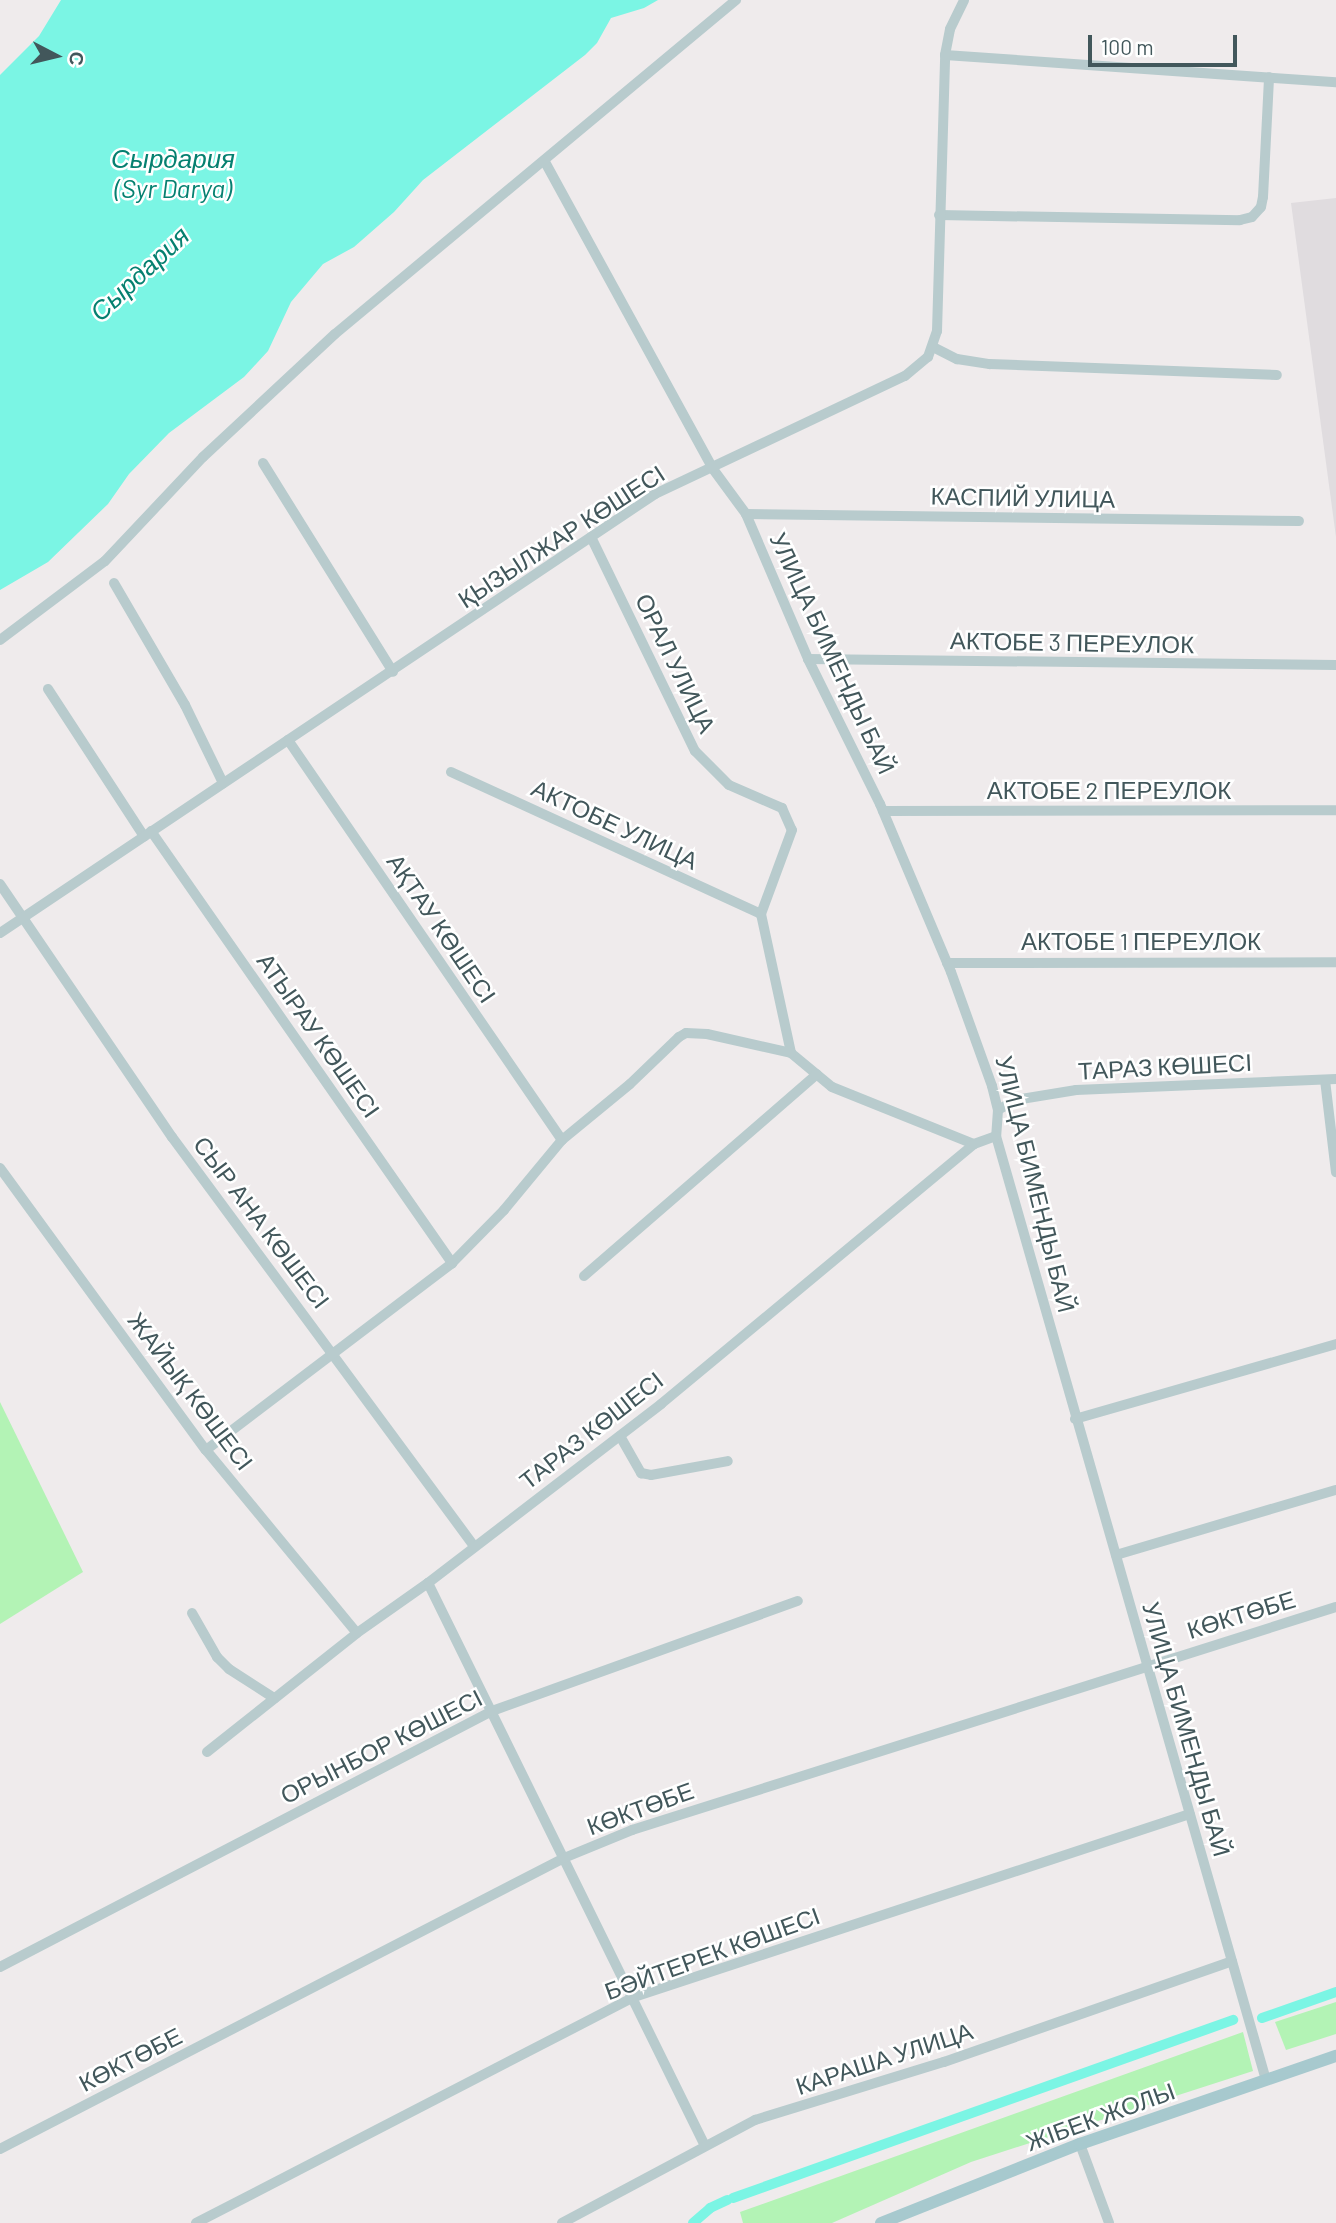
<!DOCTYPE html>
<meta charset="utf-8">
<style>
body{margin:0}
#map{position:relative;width:1336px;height:2223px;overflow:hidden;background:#efebec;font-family:Barlow,sans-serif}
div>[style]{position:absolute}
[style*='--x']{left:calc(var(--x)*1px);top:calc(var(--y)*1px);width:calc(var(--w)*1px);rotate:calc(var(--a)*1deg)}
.education>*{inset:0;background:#e0dcdf}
.green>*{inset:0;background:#b3f3b5}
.water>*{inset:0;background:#7bf5e4}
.canal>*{height:10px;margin:-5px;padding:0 5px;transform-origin:5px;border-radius:5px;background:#7bf5e4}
.minor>*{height:10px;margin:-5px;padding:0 5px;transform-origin:5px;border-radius:5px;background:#b8cbcd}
.major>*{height:12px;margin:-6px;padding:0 6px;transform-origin:6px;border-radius:6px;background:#a7c9ce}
span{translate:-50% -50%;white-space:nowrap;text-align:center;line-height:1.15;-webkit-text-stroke:5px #fff;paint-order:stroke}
.street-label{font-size:24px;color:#42575b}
.water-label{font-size:26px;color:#058070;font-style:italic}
.north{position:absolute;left:21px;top:21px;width:70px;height:70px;-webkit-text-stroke:5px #fff;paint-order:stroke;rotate:97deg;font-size:19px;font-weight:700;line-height:28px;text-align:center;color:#42575b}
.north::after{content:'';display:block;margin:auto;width:24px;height:32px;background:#42575b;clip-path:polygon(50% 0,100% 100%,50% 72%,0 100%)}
.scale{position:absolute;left:1088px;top:35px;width:149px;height:32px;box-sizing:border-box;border:4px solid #42575b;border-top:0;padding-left:9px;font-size:21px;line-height:24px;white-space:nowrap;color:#42575b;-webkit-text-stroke:5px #fff;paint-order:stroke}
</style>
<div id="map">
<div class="education">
<div style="clip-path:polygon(1336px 198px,1336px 537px,1291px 203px)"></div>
</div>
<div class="green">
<div style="clip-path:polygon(0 1402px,83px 1572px,0 1624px)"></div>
<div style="clip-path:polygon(1336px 2002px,1336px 2034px,1286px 2050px,1275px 2022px)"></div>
<div style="clip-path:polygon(1243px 2032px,1253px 2071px,971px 2162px,832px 2223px,743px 2223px,740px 2212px)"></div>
</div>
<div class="water">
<div style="clip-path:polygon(61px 0,658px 0,644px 8px,611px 18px,597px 43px,585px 55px,423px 180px,394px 212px,354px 247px,323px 264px,291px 302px,268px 351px,244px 377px,169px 433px,129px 474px,108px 504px,48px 562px,0 590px,0 75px,39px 36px)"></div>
</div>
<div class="canal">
<div style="--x:1262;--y:2018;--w:78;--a:-19.4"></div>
<div style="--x:733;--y:2198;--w:531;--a:-19.6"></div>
<div style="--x:693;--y:2223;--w:23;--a:-41"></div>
<div style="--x:710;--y:2208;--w:19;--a:-25"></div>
</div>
<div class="minor">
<div style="--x:945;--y:55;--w:392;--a:4"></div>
<div style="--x:545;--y:162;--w:350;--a:61.3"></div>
<div style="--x:713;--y:469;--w:56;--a:53.7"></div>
<div style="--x:746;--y:514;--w:158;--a:66.8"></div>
<div style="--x:808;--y:659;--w:162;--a:63.6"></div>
<div style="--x:880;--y:804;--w:182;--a:67.1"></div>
<div style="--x:951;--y:972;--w:121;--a:70.2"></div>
<div style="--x:992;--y:1086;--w:25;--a:76"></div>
<div style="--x:998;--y:1110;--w:26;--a:94"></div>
<div style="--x:996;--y:1136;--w:982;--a:74.04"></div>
<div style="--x:939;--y:215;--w:301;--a:1"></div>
<div style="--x:1240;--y:220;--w:12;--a:-14"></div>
<div style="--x:1252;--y:217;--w:13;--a:-48"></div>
<div style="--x:1261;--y:207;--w:10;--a:-79"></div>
<div style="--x:1263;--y:197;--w:120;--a:-87.1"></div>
<div style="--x:933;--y:347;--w:27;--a:27"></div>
<div style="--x:957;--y:359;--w:33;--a:9"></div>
<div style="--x:990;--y:364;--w:287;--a:2.2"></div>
<div style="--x:263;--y:463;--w:246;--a:58.1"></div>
<div style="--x:746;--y:514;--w:553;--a:0.73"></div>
<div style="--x:591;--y:537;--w:238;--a:64.1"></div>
<div style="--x:695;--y:751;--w:48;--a:45"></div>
<div style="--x:729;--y:785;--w:58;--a:23.5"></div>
<div style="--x:782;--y:808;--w:24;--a:66"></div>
<div style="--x:792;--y:830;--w:90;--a:110.3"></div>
<div style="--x:761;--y:914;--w:142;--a:77.8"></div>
<div style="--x:791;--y:1053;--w:53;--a:39.7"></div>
<div style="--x:832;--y:1087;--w:153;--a:21.9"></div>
<div style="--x:114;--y:583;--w:141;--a:59.8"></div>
<div style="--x:185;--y:705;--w:87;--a:64"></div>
<div style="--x:0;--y:640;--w:131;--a:-37"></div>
<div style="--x:105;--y:561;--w:143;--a:-46.7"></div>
<div style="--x:203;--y:457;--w:180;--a:-43"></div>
<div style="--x:335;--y:334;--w:522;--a:-39.79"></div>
<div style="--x:808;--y:659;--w:528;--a:0.65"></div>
<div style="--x:48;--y:689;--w:176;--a:56.9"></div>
<div style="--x:288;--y:740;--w:485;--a:55.6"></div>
<div style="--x:451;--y:772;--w:341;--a:24.6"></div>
<div style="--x:883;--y:811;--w:453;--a:-0.1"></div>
<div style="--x:151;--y:831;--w:527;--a:55.13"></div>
<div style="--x:0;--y:884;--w:306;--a:55.8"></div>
<div style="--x:172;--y:1137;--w:508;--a:53.56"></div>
<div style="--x:0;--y:933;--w:789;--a:-33.83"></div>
<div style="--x:655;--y:494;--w:276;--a:-25.3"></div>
<div style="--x:905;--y:376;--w:30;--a:-40"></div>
<div style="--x:928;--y:357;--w:28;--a:-71"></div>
<div style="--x:937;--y:331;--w:276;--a:-88.3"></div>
<div style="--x:945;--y:55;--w:26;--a:-79"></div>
<div style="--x:950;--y:29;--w:32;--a:-64"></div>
<div style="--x:947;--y:963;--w:389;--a:-0.1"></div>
<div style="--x:1325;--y:1080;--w:93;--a:83.2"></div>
<div style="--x:998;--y:1110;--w:20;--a:-30"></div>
<div style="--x:1015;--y:1100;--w:62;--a:-9.3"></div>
<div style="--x:1076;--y:1090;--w:260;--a:-2.4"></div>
<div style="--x:0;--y:1168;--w:349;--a:53.9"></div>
<div style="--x:206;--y:1450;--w:237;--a:50.5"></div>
<div style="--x:584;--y:1276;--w:308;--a:-40.9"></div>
<div style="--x:1075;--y:1419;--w:272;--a:-16"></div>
<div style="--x:620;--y:1436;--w:43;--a:60.4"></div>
<div style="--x:641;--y:1473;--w:10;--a:11"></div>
<div style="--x:651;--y:1475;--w:78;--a:-10.3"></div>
<div style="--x:206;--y:1450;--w:309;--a:-37.2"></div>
<div style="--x:452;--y:1263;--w:74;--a:-45.5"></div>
<div style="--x:504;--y:1210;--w:91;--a:-50.4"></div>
<div style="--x:562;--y:1140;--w:88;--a:-39.5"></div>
<div style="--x:630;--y:1084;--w:68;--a:-43.8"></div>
<div style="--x:679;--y:1037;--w:8;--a:-30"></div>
<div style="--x:686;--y:1033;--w:21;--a:3"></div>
<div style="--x:707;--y:1034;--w:86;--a:12.7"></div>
<div style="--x:1116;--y:1555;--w:229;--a:-16.5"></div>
<div style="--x:428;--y:1583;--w:627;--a:63.8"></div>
<div style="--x:192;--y:1613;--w:51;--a:60.4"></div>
<div style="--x:217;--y:1657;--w:17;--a:45"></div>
<div style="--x:229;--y:1669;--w:54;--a:32.8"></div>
<div style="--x:207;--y:1752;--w:191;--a:-38.4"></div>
<div style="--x:357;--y:1633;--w:87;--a:-35.2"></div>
<div style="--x:428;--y:1583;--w:294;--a:-37.5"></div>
<div style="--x:661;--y:1404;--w:407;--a:-39.7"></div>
<div style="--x:974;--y:1144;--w:23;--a:-20"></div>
<div style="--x:0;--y:1967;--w:555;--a:-27.49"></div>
<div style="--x:492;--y:1711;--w:325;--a:-19.8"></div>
<div style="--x:1080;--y:2144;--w:84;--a:69.8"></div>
<div style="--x:0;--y:2149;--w:635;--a:-27.29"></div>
<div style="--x:564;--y:1858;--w:74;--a:-22.4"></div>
<div style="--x:632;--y:1830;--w:738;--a:-17.58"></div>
<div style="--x:196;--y:2223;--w:493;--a:-27.3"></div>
<div style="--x:634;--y:1997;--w:585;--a:-18.22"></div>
<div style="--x:562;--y:2223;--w:219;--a:-28.1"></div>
<div style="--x:755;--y:2120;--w:198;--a:-17.1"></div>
<div style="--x:944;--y:2062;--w:305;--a:-19.3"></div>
</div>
<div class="major">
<div style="--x:881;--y:2223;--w:214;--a:-21.7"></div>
<div style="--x:1080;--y:2144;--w:271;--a:-19"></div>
</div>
<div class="street-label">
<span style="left:1023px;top:497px;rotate:1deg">КАСПИЙ УЛИЦА</span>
<span style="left:561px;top:536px;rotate:-33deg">ҚЫЗЫЛЖАР КӨШЕСІ</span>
<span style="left:1072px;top:642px;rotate:1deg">АКТОБЕ 3 ПЕРЕУЛОК</span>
<span style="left:833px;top:653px;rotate:65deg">УЛИЦА БИМЕНДЫ БАЙ</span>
<span style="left:676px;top:663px;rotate:64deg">ОРАЛ УЛИЦА</span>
<span style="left:1109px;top:790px">АКТОБЕ 2 ПЕРЕУЛОК</span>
<span style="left:615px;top:824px;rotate:25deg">АКТОБЕ УЛИЦА</span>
<span style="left:442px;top:928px;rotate:56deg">АҚТАУ КӨШЕСІ</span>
<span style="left:1141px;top:941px">АКТОБЕ 1 ПЕРЕУЛОК</span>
<span style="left:319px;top:1035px;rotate:55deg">АТЫРАУ КӨШЕСІ</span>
<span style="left:1165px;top:1066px;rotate:-3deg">ТАРАЗ КӨШЕСІ</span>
<span style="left:1036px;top:1184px;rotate:76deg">УЛИЦА БИМЕНДЫ БАЙ</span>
<span style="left:262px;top:1222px;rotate:53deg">СЫР АНА КӨШЕСІ</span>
<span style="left:191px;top:1391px;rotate:53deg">ЖАЙЫҚ КӨШЕСІ</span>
<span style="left:591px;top:1430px;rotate:-38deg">ТАРАЗ КӨШЕСІ</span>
<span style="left:1241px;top:1614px;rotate:-17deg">КӨКТӨБЕ</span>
<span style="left:1187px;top:1729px;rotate:74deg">УЛИЦА БИМЕНДЫ БАЙ</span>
<span style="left:381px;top:1746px;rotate:-27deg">ОРЫНБОР КӨШЕСІ</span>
<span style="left:640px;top:1808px;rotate:-20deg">КӨКТӨБЕ</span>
<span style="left:712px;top:1953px;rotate:-20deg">БӘЙТЕРЕК КӨШЕСІ</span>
<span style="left:884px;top:2058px;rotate:-18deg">КАРАША УЛИЦА</span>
<span style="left:130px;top:2059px;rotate:-27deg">КӨКТӨБЕ</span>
<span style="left:1100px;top:2116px;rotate:-20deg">ЖІБЕК ЖОЛЫ</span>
</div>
<div class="water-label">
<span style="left:173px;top:173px">Сырдария<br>(Syr Darya)</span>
<span style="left:139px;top:273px;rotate:-43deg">Сырдария</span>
</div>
<div class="north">С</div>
<div class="scale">100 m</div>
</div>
